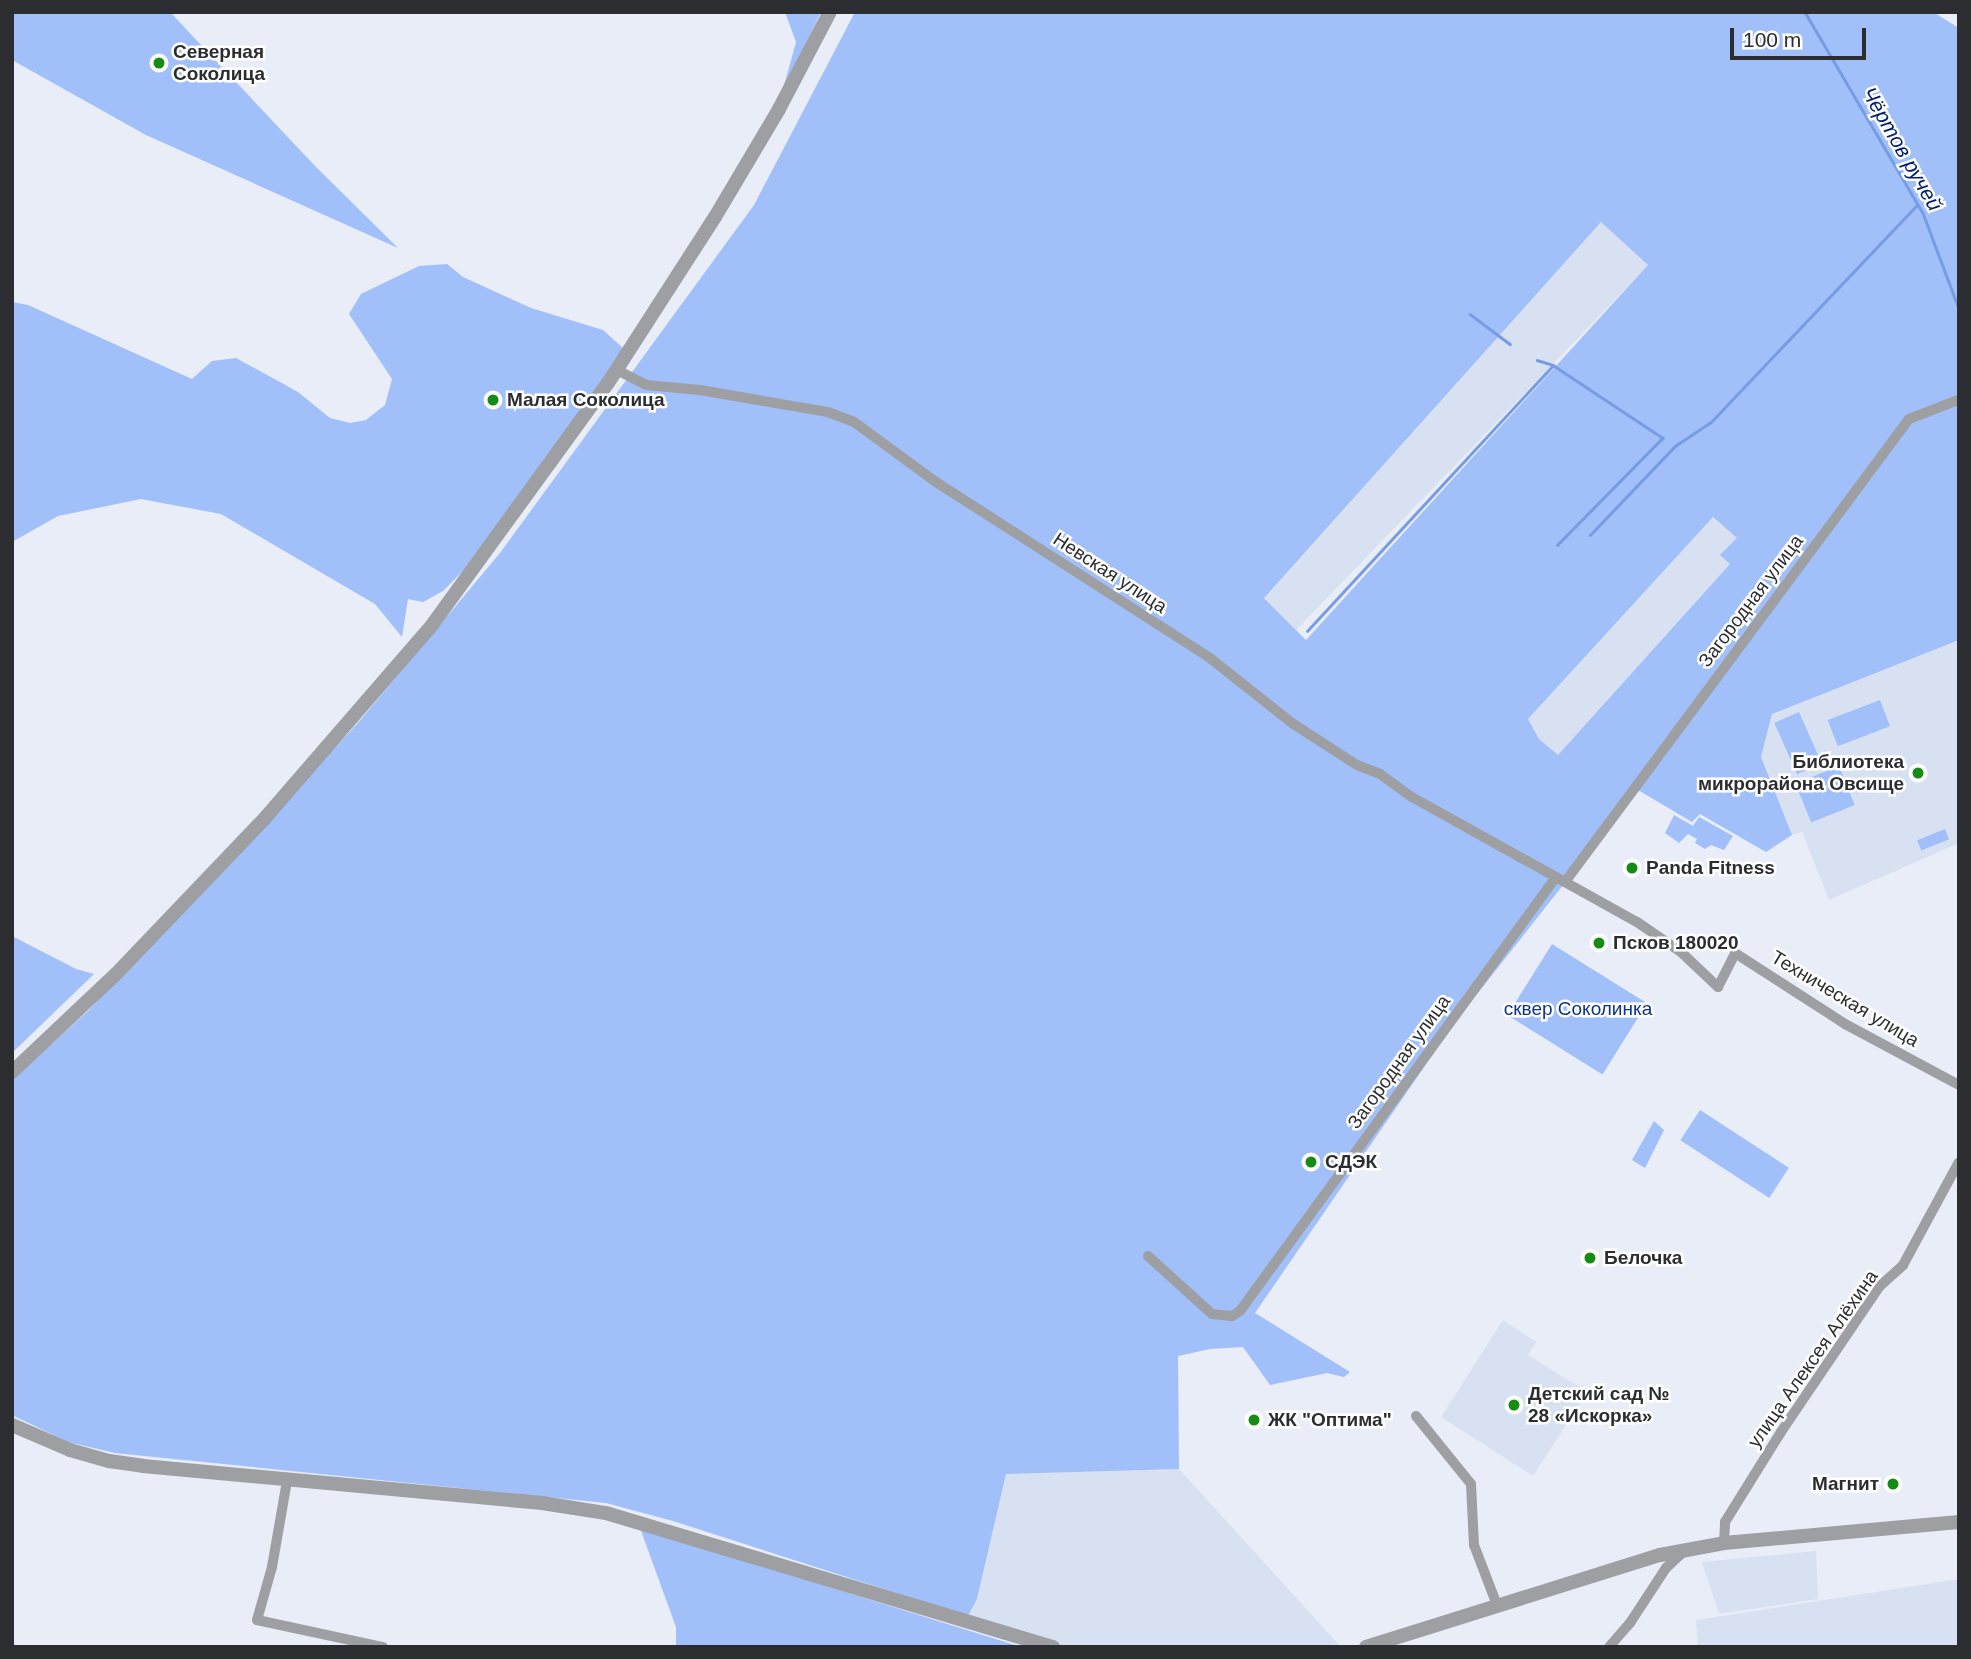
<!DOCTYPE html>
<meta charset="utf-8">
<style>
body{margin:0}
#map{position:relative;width:1971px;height:1659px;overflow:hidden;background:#e8edf8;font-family:Helvetica,sans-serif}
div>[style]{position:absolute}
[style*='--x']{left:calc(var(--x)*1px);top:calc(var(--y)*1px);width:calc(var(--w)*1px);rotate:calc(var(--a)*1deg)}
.built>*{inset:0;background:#d8e1f2;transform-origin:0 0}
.green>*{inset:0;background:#a1bff8;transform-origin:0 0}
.stream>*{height:2.5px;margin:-1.25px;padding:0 1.25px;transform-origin:1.25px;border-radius:1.25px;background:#789ce4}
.minor>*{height:10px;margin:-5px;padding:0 5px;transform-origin:5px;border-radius:5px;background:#9d9fa3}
.tertiary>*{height:14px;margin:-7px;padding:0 7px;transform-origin:7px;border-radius:7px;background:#9d9fa3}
.dots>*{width:19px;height:19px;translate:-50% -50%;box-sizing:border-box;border:4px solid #fff;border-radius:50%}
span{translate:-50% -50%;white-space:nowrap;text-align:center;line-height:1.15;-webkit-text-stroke:5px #fff;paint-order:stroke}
.poi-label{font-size:19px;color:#2b2d31;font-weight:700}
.left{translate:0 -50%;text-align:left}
.right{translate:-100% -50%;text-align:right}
.street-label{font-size:19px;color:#2b2d31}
.park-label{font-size:19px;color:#0f3486}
.water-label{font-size:21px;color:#001d6e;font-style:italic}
.frame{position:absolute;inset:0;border:14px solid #2b2d31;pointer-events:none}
.scale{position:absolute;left:1730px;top:28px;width:136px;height:32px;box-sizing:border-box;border:4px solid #2b2d31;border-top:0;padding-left:9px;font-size:21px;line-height:24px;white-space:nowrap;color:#2b2d31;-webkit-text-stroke:5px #fff;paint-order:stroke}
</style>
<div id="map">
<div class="built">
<div style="left:1602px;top:221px;width:64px;height:506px;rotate:44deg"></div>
<div style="clip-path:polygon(1713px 517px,1737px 538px,1721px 555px,1730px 564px,1558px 755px,1539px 739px,1528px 719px)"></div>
<div style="clip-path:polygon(1959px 640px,1959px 843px,1829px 900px,1802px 832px,1792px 835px,1761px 757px,1772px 714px)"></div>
<div style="clip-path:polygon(1503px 1320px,1536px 1342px,1528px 1355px,1587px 1392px,1533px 1476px,1441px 1417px)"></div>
<div style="clip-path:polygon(1179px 1469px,1341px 1647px,1063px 1647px,968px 1616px,977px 1599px,1006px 1474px)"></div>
<div style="clip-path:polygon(1816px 1551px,1818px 1599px,1719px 1614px,1702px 1562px)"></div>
<div style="clip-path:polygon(1959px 1579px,1959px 1647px,1698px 1647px,1696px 1620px)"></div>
</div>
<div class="green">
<div style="clip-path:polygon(12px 12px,170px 12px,315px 166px,398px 248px,146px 135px,12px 60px)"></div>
<div style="clip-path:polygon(785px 12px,821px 12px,782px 93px,796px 42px)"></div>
<div style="clip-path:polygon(evenodd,855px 12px,1933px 12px,1959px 28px,1959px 640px,1772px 714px,1761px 757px,1792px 835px,1766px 852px,1700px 814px,1692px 822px,1638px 790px,1455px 1022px,1255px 1313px,1350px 1372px,1344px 1377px,1327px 1373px,1270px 1385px,1243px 1347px,1210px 1349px,1178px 1356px,1179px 1469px,1006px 1474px,977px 1599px,968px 1616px,673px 1521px,606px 1503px,115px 1453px,68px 1442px,12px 1415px,12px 1080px,88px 1011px,357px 724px,500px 553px,754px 205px,855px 12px,1601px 222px,1648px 265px,1306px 640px,1264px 598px,1601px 222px,855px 12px,1713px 517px,1737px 538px,1720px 555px,1730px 564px,1558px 755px,1539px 739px,1528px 719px,1713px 517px)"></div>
<div style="clip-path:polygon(447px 264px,463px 277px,531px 308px,603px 330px,625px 350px,464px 570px,443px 591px,423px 602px,408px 599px,402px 637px,375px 604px,221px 514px,141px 499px,58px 516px,12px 542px,12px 302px,28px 305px,192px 379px,212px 361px,236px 358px,298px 392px,330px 418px,350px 423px,366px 420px,385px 405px,392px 379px,349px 314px,361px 294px,419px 266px)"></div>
<div style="left:1880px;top:700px;width:28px;height:56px;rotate:69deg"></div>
<div style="left:1799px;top:712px;width:56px;height:27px;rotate:66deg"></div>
<div style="left:1839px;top:766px;width:42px;height:47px;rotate:68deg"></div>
<div style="clip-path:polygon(1674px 815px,1693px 826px,1699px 817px,1733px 836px,1724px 850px,1711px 845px,1705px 849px,1695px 843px,1697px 839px,1688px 834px,1679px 843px,1665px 833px)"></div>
<div style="left:1945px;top:829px;width:11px;height:30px;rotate:68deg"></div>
<div style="clip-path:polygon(12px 936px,76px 969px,94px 974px,12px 1053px)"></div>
<div style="left:1552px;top:944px;width:112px;height:84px;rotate:32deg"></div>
<div style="left:1700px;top:1110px;width:106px;height:36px;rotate:33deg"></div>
<div style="clip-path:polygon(1654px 1121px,1664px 1130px,1645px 1168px,1632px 1160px)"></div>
<div style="clip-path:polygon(640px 1528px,1021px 1647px,676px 1647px,676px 1627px)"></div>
</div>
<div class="stream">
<div style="--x:1805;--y:12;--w:233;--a:59.6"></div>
<div style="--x:1923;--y:213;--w:103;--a:69.4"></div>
<div style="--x:1470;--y:314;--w:50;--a:36.9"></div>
<div style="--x:1537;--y:360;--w:17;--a:17"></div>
<div style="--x:1553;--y:365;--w:132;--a:33.6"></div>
<div style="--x:1663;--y:438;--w:150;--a:134.5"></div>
<div style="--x:1590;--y:535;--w:123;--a:-46.3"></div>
<div style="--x:1675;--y:446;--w:43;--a:-33.7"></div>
<div style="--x:1711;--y:422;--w:299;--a:-46.5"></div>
<div style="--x:1307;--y:631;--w:362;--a:-47.2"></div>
</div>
<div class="minor">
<div style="--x:617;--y:370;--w:33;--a:27"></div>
<div style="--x:646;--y:385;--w:54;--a:5.3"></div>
<div style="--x:700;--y:390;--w:130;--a:9.8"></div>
<div style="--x:828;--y:412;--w:28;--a:21"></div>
<div style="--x:854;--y:422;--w:102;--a:36.2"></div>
<div style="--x:936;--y:482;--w:326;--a:32.7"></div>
<div style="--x:1210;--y:658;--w:105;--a:38.4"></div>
<div style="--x:1292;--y:723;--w:77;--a:32.9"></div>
<div style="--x:1357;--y:765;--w:25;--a:21"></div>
<div style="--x:1380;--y:774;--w:39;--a:36"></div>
<div style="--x:1412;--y:797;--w:257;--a:29.1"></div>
<div style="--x:1637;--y:922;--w:53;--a:34.3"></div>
<div style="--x:1681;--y:952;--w:51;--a:43.4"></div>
<div style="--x:1718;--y:987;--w:38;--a:-63"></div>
<div style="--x:1735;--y:953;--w:131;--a:32.8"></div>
<div style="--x:1845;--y:1024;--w:129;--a:28.2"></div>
<div style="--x:1565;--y:882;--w:577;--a:-53.39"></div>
<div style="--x:1909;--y:419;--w:53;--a:-21.2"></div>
<div style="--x:1148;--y:1256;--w:86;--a:42.2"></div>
<div style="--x:1212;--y:1314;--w:20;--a:6"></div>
<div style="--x:1232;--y:1316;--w:9;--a:-32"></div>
<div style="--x:1240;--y:1311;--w:537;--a:-53.94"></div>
<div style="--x:1416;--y:1416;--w:87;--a:51"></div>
<div style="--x:1471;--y:1484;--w:61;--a:87.2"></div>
<div style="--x:1474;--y:1545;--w:64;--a:69"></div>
<div style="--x:287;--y:1481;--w:87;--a:99.9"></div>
<div style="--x:272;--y:1567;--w:55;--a:105.8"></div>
<div style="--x:257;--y:1620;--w:129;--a:12.1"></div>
<div style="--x:1724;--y:1543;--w:21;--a:-87"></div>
<div style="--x:1725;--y:1522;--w:106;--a:-58.1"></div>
<div style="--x:1781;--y:1432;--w:176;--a:-55.9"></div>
<div style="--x:1880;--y:1286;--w:31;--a:-42"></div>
<div style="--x:1903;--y:1265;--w:117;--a:-61.5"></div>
<div style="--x:1609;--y:1647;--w:32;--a:-49"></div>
<div style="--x:1630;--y:1623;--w:66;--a:-56.8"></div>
<div style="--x:1666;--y:1568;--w:26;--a:-43"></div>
</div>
<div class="tertiary">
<div style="--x:12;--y:1072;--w:143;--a:-43.3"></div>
<div style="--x:116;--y:974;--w:216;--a:-46.3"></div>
<div style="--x:265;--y:818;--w:255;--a:-49.1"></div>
<div style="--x:432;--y:625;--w:299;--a:-54"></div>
<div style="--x:608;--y:383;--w:197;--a:-57.2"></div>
<div style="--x:715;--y:217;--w:126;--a:-59.3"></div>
<div style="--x:779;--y:109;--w:110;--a:-62.3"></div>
<div style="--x:12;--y:1425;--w:63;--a:23.3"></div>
<div style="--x:70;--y:1450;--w:41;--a:15.8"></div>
<div style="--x:109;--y:1461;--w:34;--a:8"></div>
<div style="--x:143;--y:1466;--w:401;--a:5.3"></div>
<div style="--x:542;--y:1503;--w:65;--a:8.9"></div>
<div style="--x:606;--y:1513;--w:467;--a:16.7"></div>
<div style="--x:1366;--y:1647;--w:308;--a:-17.4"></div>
<div style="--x:1660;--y:1555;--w:65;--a:-10.6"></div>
<div style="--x:1724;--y:1543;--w:236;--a:-5.1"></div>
</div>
<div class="dots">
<div style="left:159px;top:63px;background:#158c13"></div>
<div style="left:493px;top:400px;background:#158c13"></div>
<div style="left:1918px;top:773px;background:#158c13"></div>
<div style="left:1632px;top:868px;background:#158c13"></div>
<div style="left:1599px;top:943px;background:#158c13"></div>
<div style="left:1311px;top:1162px;background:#158c13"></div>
<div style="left:1590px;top:1258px;background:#158c13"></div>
<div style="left:1514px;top:1405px;background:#158c13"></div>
<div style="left:1254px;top:1420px;background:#158c13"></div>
<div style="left:1893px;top:1484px;background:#158c13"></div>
</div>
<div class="poi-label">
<span class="left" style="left:173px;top:63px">Северная<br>Соколица</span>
<span class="left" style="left:507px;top:400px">Малая Соколица</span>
<span class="right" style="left:1904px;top:773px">Библиотека<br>микрорайона Овсище</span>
<span class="left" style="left:1646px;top:868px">Panda Fitness</span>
<span class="left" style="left:1613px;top:943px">Псков 180020</span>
<span class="left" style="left:1325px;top:1162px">СДЭК</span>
<span class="left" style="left:1604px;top:1258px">Белочка</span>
<span class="left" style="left:1528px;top:1405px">Детский сад №<br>28 «Искорка»</span>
<span class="left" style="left:1268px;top:1420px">ЖК "Оптима"</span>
<span class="right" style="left:1879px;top:1484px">Магнит</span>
</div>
<div class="street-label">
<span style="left:1110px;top:573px;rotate:33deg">Невская улица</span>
<span style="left:1751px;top:601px;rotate:-53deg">Загородная улица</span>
<span style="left:1845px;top:999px;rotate:31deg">Техническая улица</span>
<span style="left:1399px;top:1062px;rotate:-54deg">Загородная улица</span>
<span style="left:1813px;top:1359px;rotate:-55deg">улица Алексея Алёхина</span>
</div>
<div class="park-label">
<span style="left:1578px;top:1009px">сквер Соколинка</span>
</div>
<div class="water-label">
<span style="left:1902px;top:149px;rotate:60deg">Чёртов ручей</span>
</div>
<div class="frame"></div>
<div class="scale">100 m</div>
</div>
